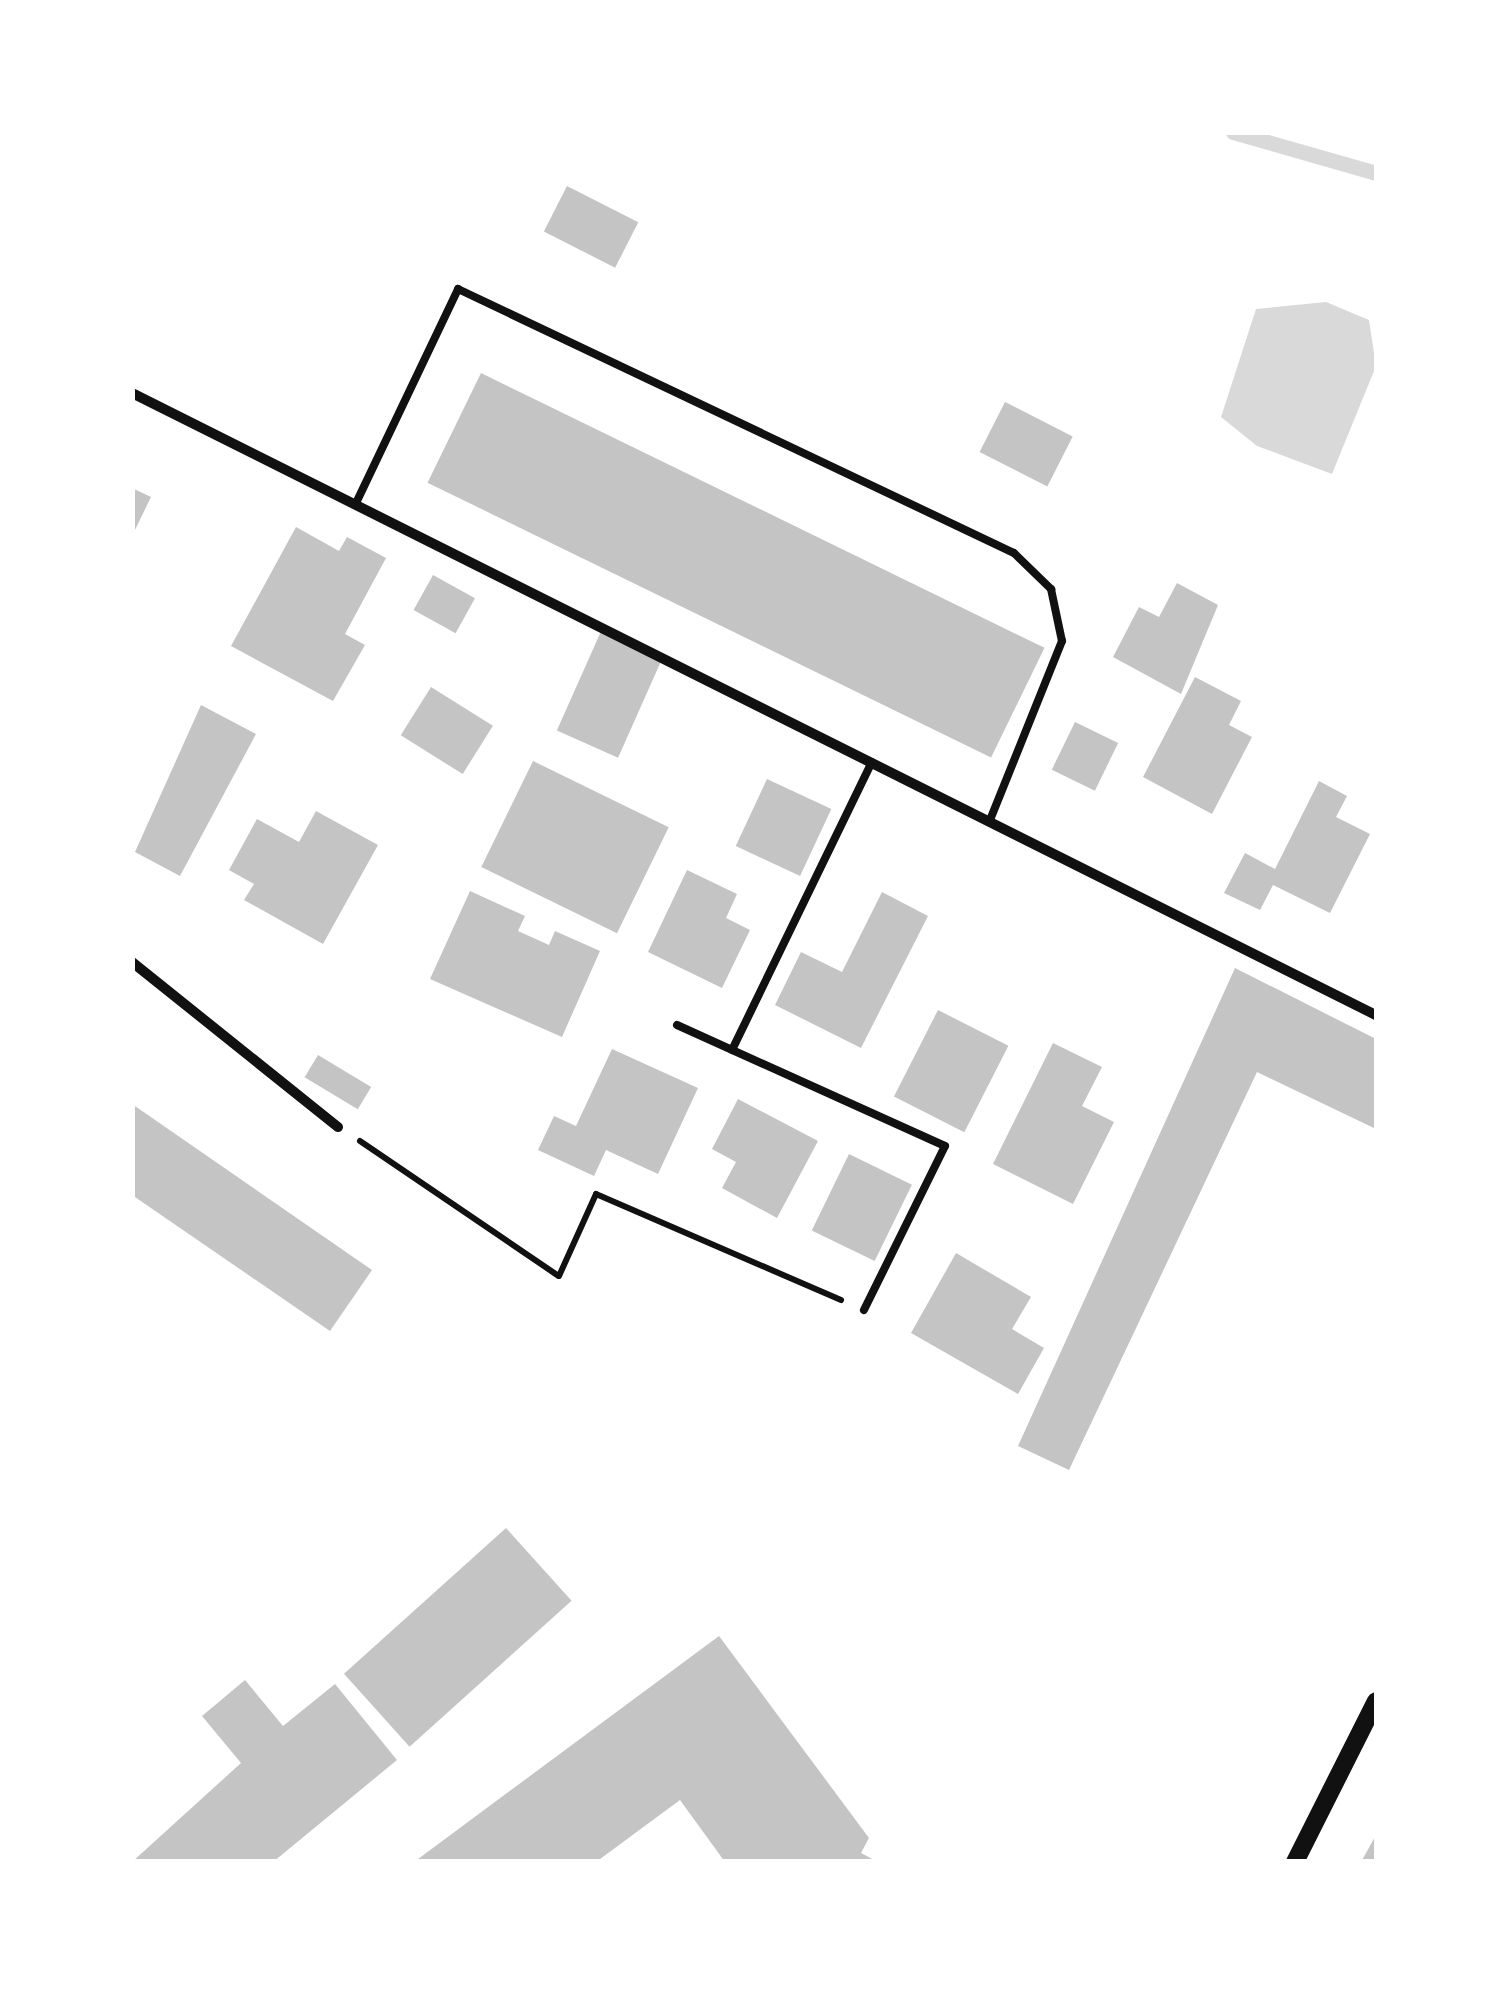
<!DOCTYPE html>
<style>
body{margin:0}
#map{position:relative;width:1509px;height:1994px;overflow:hidden;background:#fff;font-family:"Open Sans",sans-serif}
div>[style]{position:absolute}
[style*='--x']{left:calc(var(--x)*1px);top:calc(var(--y)*1px);width:calc(var(--w)*1px);rotate:calc(var(--a)*1deg)}
.water>*{inset:0;background:#d9d9d9}
.stream>*{height:15px;margin:-7.5px;padding:0 7.5px;transform-origin:7.5px;border-radius:7.5px;background:#d9d9d9}
.building>*{inset:0;background:#c4c4c4;transform-origin:0 0}
.path>*{height:6px;margin:-3px;padding:0 3px;transform-origin:3px;border-radius:3px;background:#111}
.service>*{height:8px;margin:-4px;padding:0 4px;transform-origin:4px;border-radius:4px;background:#111}
.minor>*{height:10px;margin:-5px;padding:0 5px;transform-origin:5px;border-radius:5px;background:#111}
.tertiary>*{height:18px;margin:-9px;padding:0 9px;transform-origin:9px;border-radius:9px;background:#111}
span{translate:-50% -50%;white-space:nowrap;text-align:center;line-height:1.15;-webkit-text-stroke:9px #fff;paint-order:stroke}
.frame{position:absolute;inset:0;border:135px solid #fff;pointer-events:none}
</style>
<div id="map">
<div class="water">
<div style="clip-path:polygon(1326px 302px,1369px 320px,1376px 366px,1332px 474px,1257px 446px,1221px 417px,1256px 309px)"></div>
</div>
<div class="stream">
<div style="--x:1233;--y:132;--w:149;--a:16"></div>
</div>
<div class="building">
<div style="left:567px;top:186px;width:80px;height:51px;rotate:27deg"></div>
<div style="left:481px;top:373px;width:627px;height:122px;rotate:26deg"></div>
<div style="left:1005px;top:402px;width:76px;height:56px;rotate:27deg"></div>
<div style="clip-path:polygon(132px 488px,151px 497px,132px 536px)"></div>
<div style="clip-path:polygon(296px 527px,339px 551px,347px 537px,386px 558px,345px 634px,365px 645px,333px 701px,231px 646px)"></div>
<div style="left:433px;top:575px;width:48px;height:40px;rotate:29deg"></div>
<div style="clip-path:polygon(1177px 583px,1218px 605px,1181px 694px,1113px 657px,1139px 607px,1159px 617px)"></div>
<div style="left:602px;top:629px;width:67px;height:111px;rotate:24deg"></div>
<div style="clip-path:polygon(1195px 677px,1241px 701px,1229px 725px,1252px 737px,1212px 814px,1143px 777px)"></div>
<div style="left:431px;top:687px;width:73px;height:57px;rotate:32deg"></div>
<div style="clip-path:polygon(201px 705px,256px 734px,180px 876px,135px 852px)"></div>
<div style="left:1075px;top:722px;width:48px;height:53px;rotate:26deg"></div>
<div style="left:533px;top:761px;width:151px;height:118px;rotate:26deg"></div>
<div style="left:767px;top:779px;width:71px;height:74px;rotate:25deg"></div>
<div style="clip-path:polygon(1319px 781px,1347px 796px,1336px 817px,1370px 834px,1330px 913px,1273px 885px,1260px 910px,1224px 893px,1245px 853px,1275px 869px)"></div>
<div style="clip-path:polygon(316px 811px,378px 845px,323px 944px,244px 900px,254px 884px,229px 870px,257px 819px,299px 842px)"></div>
<div style="clip-path:polygon(687px 870px,737px 894px,726px 918px,750px 930px,722px 988px,648px 952px)"></div>
<div style="clip-path:polygon(470px 891px,525px 916px,518px 931px,549px 945px,555px 931px,600px 951px,562px 1037px,430px 979px)"></div>
<div style="clip-path:polygon(882px 892px,928px 916px,861px 1048px,775px 1005px,801px 952px,842px 972px)"></div>
<div style="clip-path:polygon(1235px 968px,1376px 1039px,1376px 1129px,1257px 1072px,1069px 1470px,1018px 1446px)"></div>
<div style="left:938px;top:1010px;width:79px;height:97px;rotate:27deg"></div>
<div style="clip-path:polygon(1053px 1043px,1102px 1067px,1082px 1106px,1114px 1122px,1073px 1204px,993px 1164px)"></div>
<div style="clip-path:polygon(612px 1049px,698px 1088px,658px 1174px,606px 1150px,594px 1176px,538px 1150px,554px 1116px,576px 1126px)"></div>
<div style="left:318px;top:1055px;width:62px;height:26px;rotate:31deg"></div>
<div style="clip-path:polygon(738px 1099px,818px 1141px,777px 1218px,722px 1188px,736px 1162px,712px 1149px)"></div>
<div style="clip-path:polygon(132px 1104px,372px 1270px,330px 1331px,132px 1195px)"></div>
<div style="left:849px;top:1154px;width:70px;height:85px;rotate:26deg"></div>
<div style="clip-path:polygon(956px 1253px,1031px 1297px,1012px 1329px,1044px 1348px,1018px 1394px,911px 1333px)"></div>
<div style="left:506px;top:1528px;width:98px;height:218px;rotate:48deg"></div>
<div style="clip-path:polygon(719px 1636px,869px 1838px,861px 1853px,878px 1862px,725px 1862px,680px 1800px,596px 1862px,414px 1862px)"></div>
<div style="clip-path:polygon(245px 1680px,283px 1726px,335px 1684px,397px 1760px,273px 1862px,132px 1862px,241px 1763px,202px 1716px)"></div>
<div style="clip-path:polygon(1376px 1835px,1376px 1862px,1361px 1862px)"></div>
</div>
<div class="path">
<div style="--x:360;--y:1141;--w:240;--a:34.2"></div>
<div style="--x:559;--y:1276;--w:90;--a:-65.7"></div>
<div style="--x:596;--y:1194;--w:267;--a:23.4"></div>
</div>
<div class="service">
<div style="--x:357;--y:501;--w:235;--a:-64.5"></div>
<div style="--x:458;--y:289;--w:615;--a:25.4"></div>
<div style="--x:1014;--y:553;--w:52;--a:44.2"></div>
<div style="--x:1051;--y:589;--w:53;--a:78.1"></div>
<div style="--x:1062;--y:641;--w:193;--a:111.9"></div>
<div style="--x:677;--y:1025;--w:294;--a:24.3"></div>
<div style="--x:945;--y:1146;--w:183;--a:116.3"></div>
<div style="--x:732;--y:1050;--w:320;--a:-64.1"></div>
</div>
<div class="minor">
<div style="--x:132;--y:393;--w:1391;--a:26.57"></div>
<div style="--x:132;--y:962;--w:264;--a:38.7"></div>
</div>
<div class="tertiary">
<div style="--x:1295;--y:1862;--w:180;--a:-63.3"></div>
</div>
<div class="frame"></div>
</div>
